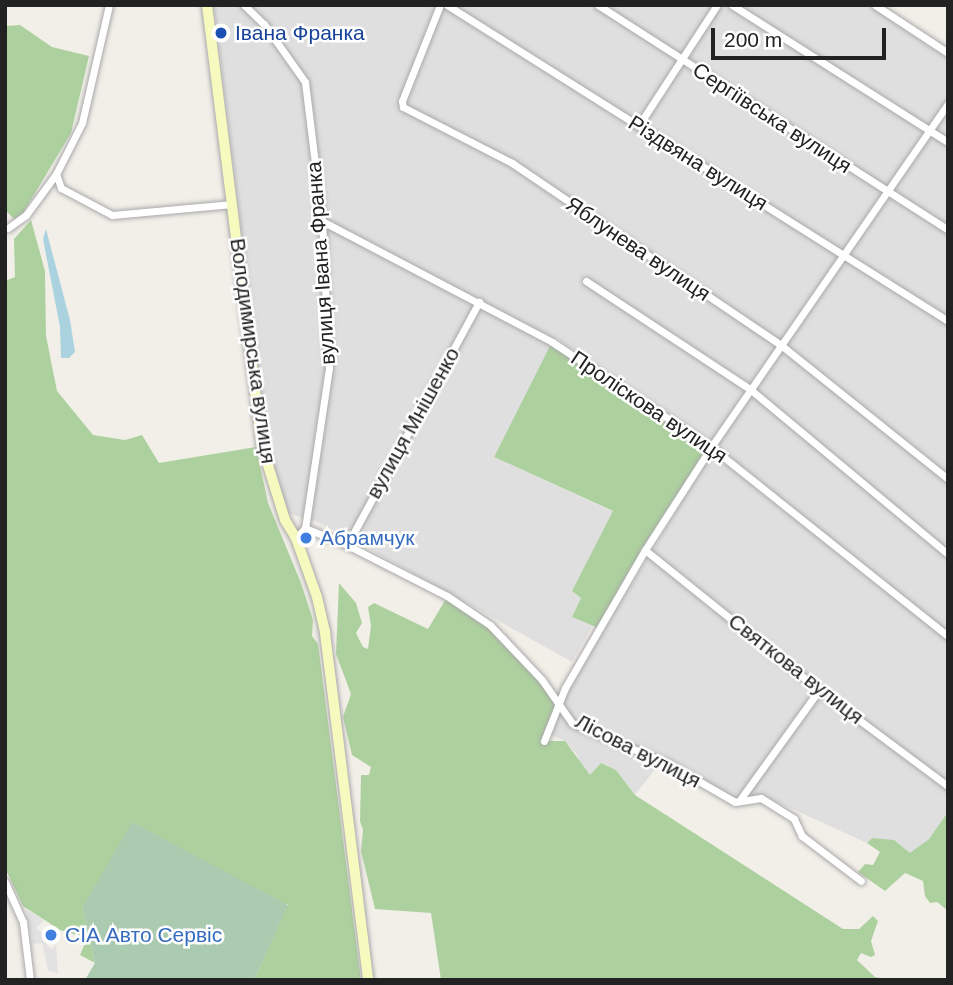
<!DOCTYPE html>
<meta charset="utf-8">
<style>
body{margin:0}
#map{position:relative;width:953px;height:985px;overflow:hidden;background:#f2efe9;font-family:Helvetica,sans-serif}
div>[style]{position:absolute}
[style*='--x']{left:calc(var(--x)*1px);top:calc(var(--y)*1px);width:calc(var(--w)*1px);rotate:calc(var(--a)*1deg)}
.residential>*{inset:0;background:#e0dfdf}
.forest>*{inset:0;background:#add19e}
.cemetery>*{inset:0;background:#aacbaf}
.parking>*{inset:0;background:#e2e2e2}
.water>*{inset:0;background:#aad3df}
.roads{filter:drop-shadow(0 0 2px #a9a9a9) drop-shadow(0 0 2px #a9a9a9)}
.minor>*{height:7px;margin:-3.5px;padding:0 3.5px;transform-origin:3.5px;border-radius:3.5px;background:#fff}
.secondary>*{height:10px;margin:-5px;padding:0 5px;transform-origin:5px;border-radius:5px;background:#f7fabf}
.dots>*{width:19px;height:19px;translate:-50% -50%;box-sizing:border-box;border:4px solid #fff;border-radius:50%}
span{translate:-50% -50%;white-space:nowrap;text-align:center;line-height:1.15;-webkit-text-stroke:5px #fff;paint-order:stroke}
.transit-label{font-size:21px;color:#164399}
.left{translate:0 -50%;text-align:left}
.street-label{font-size:21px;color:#222}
.shop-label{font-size:21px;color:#366cbe}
.frame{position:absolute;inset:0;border:7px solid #222;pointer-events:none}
.scale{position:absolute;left:711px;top:28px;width:175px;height:32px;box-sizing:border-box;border:4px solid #222;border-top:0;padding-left:9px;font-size:21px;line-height:24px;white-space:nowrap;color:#222;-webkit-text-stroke:5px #fff;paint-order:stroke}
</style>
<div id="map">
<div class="residential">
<div style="clip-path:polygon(214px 5px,439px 5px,948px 325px,948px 813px,929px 839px,910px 854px,872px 838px,867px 843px,764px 796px,733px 798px,664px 758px,635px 795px,616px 770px,601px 763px,590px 776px,582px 769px,577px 755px,565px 741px,551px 735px,566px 693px,717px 444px,555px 337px,494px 457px,614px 512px,572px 591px,581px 598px,572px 617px,592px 626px,572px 662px,359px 543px,317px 522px,287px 513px,268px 448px)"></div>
<div style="clip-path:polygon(451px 5px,869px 5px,948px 59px,948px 317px)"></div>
</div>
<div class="forest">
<div style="clip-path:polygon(20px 25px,52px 47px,89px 56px,71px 133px,23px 213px,14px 219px,5px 210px,5px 26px)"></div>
<div style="clip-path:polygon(31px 220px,45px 271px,46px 336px,57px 391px,93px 435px,125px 440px,142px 435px,159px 463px,256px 447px,268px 503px,301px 583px,313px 620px,312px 636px,318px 644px,361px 980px,254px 980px,288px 904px,82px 908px,95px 963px,80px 955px,87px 938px,60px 930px,23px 906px,5px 868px,5px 281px,15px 277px,14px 239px)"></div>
<div style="clip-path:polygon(552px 342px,711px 447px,598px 628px,572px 617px,581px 598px,572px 591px,613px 511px,494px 457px)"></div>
<div style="clip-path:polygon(339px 583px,356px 603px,362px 623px,356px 633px,363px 647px,368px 649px,371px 626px,368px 607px,374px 603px,428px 629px,447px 597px,490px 625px,559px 702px,545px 741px,565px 741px,590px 775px,601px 763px,616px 770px,635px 795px,843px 929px,859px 929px,873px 916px,878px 921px,871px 941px,875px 955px,871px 957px,861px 953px,857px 960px,875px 977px,891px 980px,441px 980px,431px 913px,375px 909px,361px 851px,363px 830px,360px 821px,361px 775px,369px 775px,371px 767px,352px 755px,343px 717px,351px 694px,336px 654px)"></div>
<div style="clip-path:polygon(948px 812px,948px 911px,937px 902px,930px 903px,925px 896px,923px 881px,905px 873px,885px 891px,858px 872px,865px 864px,873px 865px,880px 852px,867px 843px,872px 838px,894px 840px,910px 853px,929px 839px)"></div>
</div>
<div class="cemetery">
<div style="clip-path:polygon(132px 822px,288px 905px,254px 980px,85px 980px,95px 963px,82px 908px)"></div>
</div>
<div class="parking">
<div style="clip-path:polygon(26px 909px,44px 920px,36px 928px,50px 940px,47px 946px,53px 949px,56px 943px,58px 974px,48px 970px,42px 943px,33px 944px)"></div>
</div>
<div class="water">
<div style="clip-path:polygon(46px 229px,70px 320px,75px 352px,69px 358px,61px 358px,60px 327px,43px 239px)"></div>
</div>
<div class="roads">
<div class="minor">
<div style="--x:109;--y:5;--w:121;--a:102.9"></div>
<div style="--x:82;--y:123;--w:57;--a:117"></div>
<div style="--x:56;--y:174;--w:15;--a:70"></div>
<div style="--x:61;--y:188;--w:58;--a:27.9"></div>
<div style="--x:112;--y:215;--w:121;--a:-5.2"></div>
<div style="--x:244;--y:5;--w:28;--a:44"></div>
<div style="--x:264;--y:24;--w:71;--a:54.7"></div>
<div style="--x:305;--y:82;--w:140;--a:83"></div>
<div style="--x:322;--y:221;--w:147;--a:87.3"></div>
<div style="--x:329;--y:368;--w:162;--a:98.5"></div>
<div style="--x:305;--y:528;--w:13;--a:132"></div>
<div style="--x:440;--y:5;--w:103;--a:111.6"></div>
<div style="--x:402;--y:101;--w:6;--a:81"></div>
<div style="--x:403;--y:107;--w:123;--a:27.2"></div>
<div style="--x:512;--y:163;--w:326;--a:34.1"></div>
<div style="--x:782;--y:346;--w:213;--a:38.7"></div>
<div style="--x:447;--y:5;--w:592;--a:32.24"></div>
<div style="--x:598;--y:5;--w:416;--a:32.7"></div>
<div style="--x:732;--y:5;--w:256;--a:32.4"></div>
<div style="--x:875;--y:5;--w:87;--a:33.3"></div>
<div style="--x:639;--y:125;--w:143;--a:-57"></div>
<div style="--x:322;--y:221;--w:260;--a:27.7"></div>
<div style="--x:552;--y:342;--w:191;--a:33.4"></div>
<div style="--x:711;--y:447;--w:303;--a:38.6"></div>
<div style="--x:8;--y:228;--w:22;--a:-36"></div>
<div style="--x:26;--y:215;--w:51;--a:-53.8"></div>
<div style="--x:586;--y:281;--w:198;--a:33.4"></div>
<div style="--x:751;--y:390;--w:256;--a:39.8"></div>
<div style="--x:305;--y:528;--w:45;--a:22"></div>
<div style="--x:347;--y:545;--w:112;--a:27"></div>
<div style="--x:447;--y:596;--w:52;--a:34"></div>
<div style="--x:490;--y:625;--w:76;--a:46.6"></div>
<div style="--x:542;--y:680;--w:52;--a:55.1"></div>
<div style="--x:572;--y:723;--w:105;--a:22.9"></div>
<div style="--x:669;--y:764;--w:76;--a:29.9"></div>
<div style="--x:735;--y:802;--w:26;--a:-9"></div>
<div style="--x:761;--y:798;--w:39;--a:32"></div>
<div style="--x:794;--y:819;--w:19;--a:65"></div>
<div style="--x:802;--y:836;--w:74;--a:37.3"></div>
<div style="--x:347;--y:545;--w:277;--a:-61.5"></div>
<div style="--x:645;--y:550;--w:223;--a:38.8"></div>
<div style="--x:819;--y:690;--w:161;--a:36.7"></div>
<div style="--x:544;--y:741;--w:57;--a:-68.4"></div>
<div style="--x:565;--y:688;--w:160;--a:-59.9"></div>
<div style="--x:645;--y:550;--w:122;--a:-57.3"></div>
<div style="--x:711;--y:447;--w:417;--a:-55.4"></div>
<div style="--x:739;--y:801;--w:137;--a:-54.2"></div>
<div style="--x:5;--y:882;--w:44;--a:65.8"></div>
<div style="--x:23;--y:922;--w:58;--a:83.1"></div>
</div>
<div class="secondary">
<div style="--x:207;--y:5;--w:444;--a:82.9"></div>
<div style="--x:262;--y:446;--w:77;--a:72.7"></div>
<div style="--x:285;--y:520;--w:21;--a:59"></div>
<div style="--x:296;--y:538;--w:63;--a:70.4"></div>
<div style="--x:317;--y:597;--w:37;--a:77"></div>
<div style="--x:325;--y:633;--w:350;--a:82.9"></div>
</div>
</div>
<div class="dots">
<div style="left:221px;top:33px;background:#1a4fb4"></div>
<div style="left:306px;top:538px;background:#3f7fe0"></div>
<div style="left:51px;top:935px;background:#3f7fe0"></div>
</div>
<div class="transit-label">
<span class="left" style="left:235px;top:33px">Івана Франка</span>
</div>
<div class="street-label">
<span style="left:772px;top:118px;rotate:33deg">Сергіївська вулиця</span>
<span style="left:698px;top:163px;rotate:32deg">Різдвяна вулиця</span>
<span style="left:638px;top:249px;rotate:34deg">Яблунева вулиця</span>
<span style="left:321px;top:263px;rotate:-94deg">вулиця Івана Франка</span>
<span style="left:253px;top:351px;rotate:82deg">Володимирська вулиця</span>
<span style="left:649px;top:407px;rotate:34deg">Проліскова вулиця</span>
<span style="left:413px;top:423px;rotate:-61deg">вулиця Мнішенко</span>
<span style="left:796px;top:669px;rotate:38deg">Святкова вулиця</span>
<span style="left:638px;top:751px;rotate:27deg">Лісова вулиця</span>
</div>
<div class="shop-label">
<span class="left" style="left:320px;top:538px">Абрамчук</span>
<span class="left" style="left:65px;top:935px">СІА Авто Сервіс</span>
</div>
<div class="frame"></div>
<div class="scale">200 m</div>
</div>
